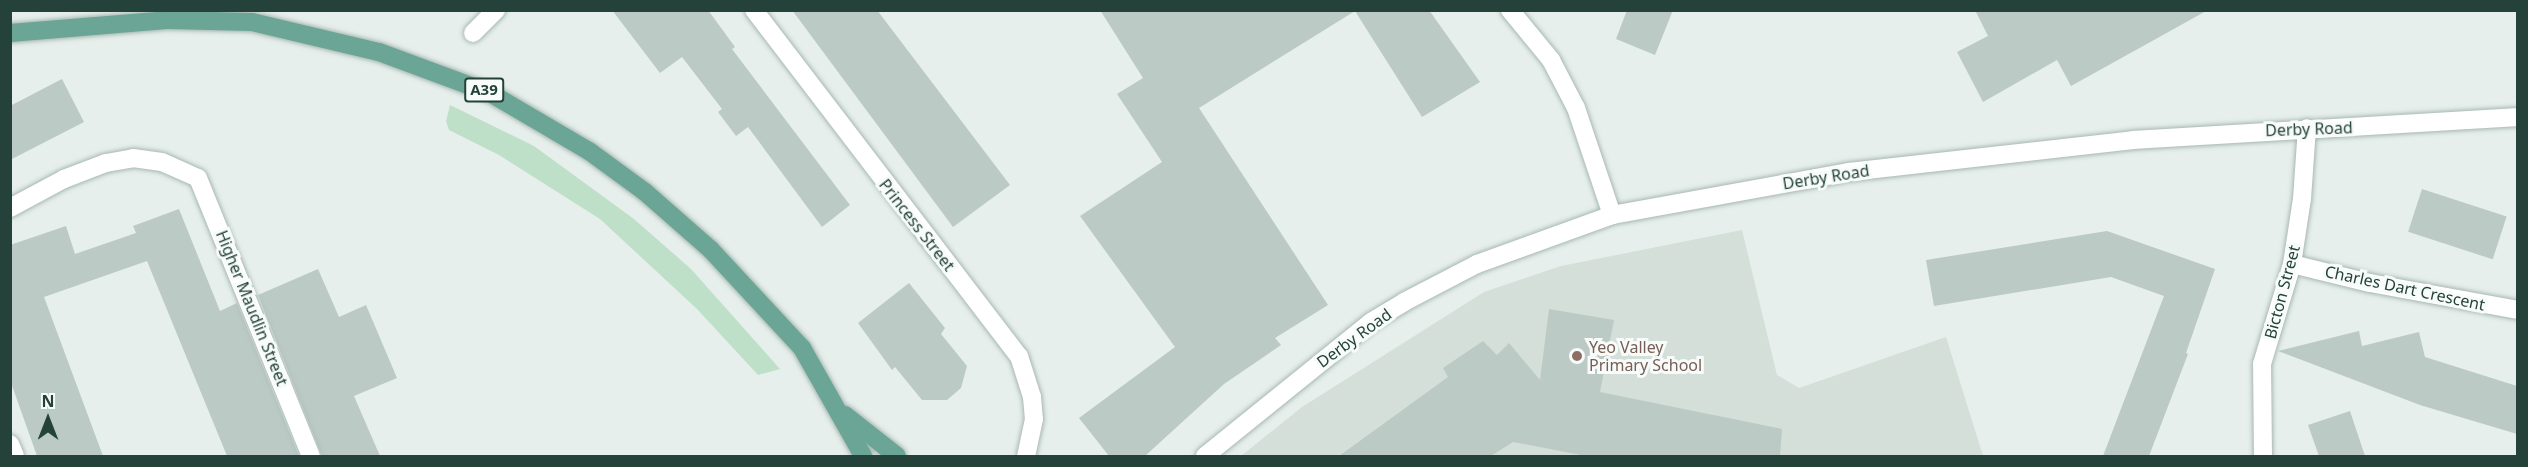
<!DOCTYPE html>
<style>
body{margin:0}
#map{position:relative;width:2528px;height:467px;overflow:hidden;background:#e6efeb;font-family:"Noto Sans",sans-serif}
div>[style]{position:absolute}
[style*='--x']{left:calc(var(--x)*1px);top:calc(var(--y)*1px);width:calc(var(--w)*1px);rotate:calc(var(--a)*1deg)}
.built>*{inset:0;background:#d4dfda}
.green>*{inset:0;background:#bfe0c8}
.building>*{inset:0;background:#bbcac4;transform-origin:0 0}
.roads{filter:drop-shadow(0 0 2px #a8b8b2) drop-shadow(0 0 2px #a8b8b2)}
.street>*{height:18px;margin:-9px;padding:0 9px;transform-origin:9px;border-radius:9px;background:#fff}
.primary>*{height:18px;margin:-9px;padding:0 9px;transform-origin:9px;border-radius:9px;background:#6aa596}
.dots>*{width:16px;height:16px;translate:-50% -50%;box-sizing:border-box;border:3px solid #f7fbf9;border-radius:50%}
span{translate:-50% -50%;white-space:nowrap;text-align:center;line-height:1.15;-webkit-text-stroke:6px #f7fbf9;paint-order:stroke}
.shield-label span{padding:2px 4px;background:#f7fbf9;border:2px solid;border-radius:4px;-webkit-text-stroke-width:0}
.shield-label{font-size:15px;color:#24423a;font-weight:700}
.street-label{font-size:16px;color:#24423a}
.education-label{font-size:16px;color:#785e54}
.left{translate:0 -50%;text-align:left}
.frame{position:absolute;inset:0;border:12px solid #24423a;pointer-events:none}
.north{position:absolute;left:18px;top:389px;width:60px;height:60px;-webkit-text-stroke:4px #f7fbf9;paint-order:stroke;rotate:0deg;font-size:16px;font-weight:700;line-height:24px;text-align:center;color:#24423a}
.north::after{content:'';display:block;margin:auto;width:21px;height:27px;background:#24423a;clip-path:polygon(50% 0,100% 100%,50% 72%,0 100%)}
</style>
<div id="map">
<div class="built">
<div style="clip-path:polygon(1742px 230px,1777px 375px,1799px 388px,1946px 337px,1983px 456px,1241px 456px,1302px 407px,1484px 292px,1561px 266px)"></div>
</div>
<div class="green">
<div style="clip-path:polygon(450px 105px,534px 146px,634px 219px,691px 269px,780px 369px,758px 375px,697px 309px,600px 219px,499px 155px,449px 130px,446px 121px)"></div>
</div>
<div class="building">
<div style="clip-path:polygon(612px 10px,708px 10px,735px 47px,732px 49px,850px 205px,822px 227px,748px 127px,736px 136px,718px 112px,722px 109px,682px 57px,660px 73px)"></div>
<div style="clip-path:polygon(792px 10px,877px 10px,1010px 185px,953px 227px)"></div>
<div style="clip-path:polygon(1100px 10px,1429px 10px,1480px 82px,1422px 117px,1355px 11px,1199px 108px,1328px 305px,1275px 338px,1281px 345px,1224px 384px,1145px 456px,1109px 456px,1079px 418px,1175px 347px,1080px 216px,1162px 162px,1117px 94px,1143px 78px)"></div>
<div style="clip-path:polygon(1627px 10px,1673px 10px,1655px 55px,1616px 39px)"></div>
<div style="clip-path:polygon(1975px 10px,2208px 10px,2071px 86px,2057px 60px,1983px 102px,1957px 52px,1988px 36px)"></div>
<div style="clip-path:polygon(62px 79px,84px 122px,10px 160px,10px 106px)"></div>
<div style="left:2422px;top:189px;width:89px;height:45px;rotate:18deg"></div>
<div style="clip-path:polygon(179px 209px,220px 311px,237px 303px,299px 456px,227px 456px,147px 261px,44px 297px,103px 456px,37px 456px,10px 380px,10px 245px,66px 226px,75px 254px,136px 233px,133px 226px)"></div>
<div style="clip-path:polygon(2107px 231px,2215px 269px,2186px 353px,2188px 354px,2149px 456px,2103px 456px,2164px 296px,2111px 277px,1934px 306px,1926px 260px)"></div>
<div style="clip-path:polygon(318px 269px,339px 317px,366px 305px,397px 378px,354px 396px,380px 456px,322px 456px,258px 295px)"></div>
<div style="clip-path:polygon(909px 283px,945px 328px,941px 334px,967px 366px,961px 388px,947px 400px,922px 400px,895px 367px,892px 370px,858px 323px)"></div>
<div style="clip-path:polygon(1549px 309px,1614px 320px,1600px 392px,1782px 429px,1780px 456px,1586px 456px,1513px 442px,1491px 456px,1339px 456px,1448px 377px,1443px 368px,1483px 341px,1497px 355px,1509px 343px,1540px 380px)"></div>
<div style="clip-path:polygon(2359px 331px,2362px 346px,2419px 332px,2425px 357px,2517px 386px,2517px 434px,2420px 405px,2278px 351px)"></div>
<div style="clip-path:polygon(2350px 411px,2365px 456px,2319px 456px,2308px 425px)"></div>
</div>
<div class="roads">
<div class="street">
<div style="--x:754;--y:10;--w:436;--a:52.6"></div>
<div style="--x:1019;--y:356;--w:43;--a:72.4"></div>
<div style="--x:1032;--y:397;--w:22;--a:85"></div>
<div style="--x:1034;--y:419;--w:38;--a:102"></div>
<div style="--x:1510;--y:10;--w:65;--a:50.6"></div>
<div style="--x:1551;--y:60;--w:54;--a:62.5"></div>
<div style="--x:1576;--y:108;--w:113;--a:71.4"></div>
<div style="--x:473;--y:33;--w:33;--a:-45"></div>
<div style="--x:10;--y:208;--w:61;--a:-28.2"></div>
<div style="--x:64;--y:179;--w:45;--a:-20.9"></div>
<div style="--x:106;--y:163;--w:27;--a:-10"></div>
<div style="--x:133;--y:158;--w:29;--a:8"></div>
<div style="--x:162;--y:162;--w:39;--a:24"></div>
<div style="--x:198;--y:178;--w:300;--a:67.9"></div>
<div style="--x:2292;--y:264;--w:80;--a:13.7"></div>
<div style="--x:2370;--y:283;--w:150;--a:10.3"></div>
<div style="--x:10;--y:444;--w:13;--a:67"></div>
<div style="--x:1205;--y:456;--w:213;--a:-38.9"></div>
<div style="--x:1371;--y:322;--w:39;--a:-31"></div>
<div style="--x:1404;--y:302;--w:82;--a:-27.5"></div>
<div style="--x:1477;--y:264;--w:144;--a:-19.9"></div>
<div style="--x:1612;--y:215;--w:241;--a:-10.3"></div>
<div style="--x:1849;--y:172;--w:286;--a:-6.4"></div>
<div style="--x:2133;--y:140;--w:386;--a:-3.4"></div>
<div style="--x:2263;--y:456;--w:92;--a:-90.6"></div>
<div style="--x:2262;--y:364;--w:104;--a:-73.3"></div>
<div style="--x:2292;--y:264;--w:66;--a:-81.3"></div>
<div style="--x:2302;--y:199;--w:71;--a:-86"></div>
</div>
<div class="primary">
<div style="--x:10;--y:33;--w:160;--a:-4.7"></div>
<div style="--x:169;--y:20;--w:83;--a:1.4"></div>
<div style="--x:252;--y:22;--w:130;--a:13.3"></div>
<div style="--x:379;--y:52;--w:118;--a:20.3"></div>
<div style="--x:490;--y:93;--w:115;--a:30.4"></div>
<div style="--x:589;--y:151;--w:69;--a:36.2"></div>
<div style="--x:645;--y:192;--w:88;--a:41.3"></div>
<div style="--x:711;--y:250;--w:134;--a:47.1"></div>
<div style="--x:802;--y:348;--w:124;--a:60.5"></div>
<div style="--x:845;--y:415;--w:66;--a:38.3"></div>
</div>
</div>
<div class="dots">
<div style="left:1577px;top:356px;background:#8d6e63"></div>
</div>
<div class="shield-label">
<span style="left:484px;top:90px">A39</span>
</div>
<div class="street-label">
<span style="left:2309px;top:129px;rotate:-2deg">Derby Road</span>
<span style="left:1826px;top:177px;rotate:-9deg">Derby Road</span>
<span style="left:917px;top:225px;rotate:52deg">Princess Street</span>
<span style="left:2405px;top:288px;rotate:12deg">Charles Dart Crescent</span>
<span style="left:2282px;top:292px;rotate:-75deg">Bicton Street</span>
<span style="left:252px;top:308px;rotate:68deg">Higher Maudlin Street</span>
<span style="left:1354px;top:338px;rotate:-36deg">Derby Road</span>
</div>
<div class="education-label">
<span class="left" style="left:1589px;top:356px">Yeo Valley<br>Primary School</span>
</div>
<div class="frame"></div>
<div class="north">N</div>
</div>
